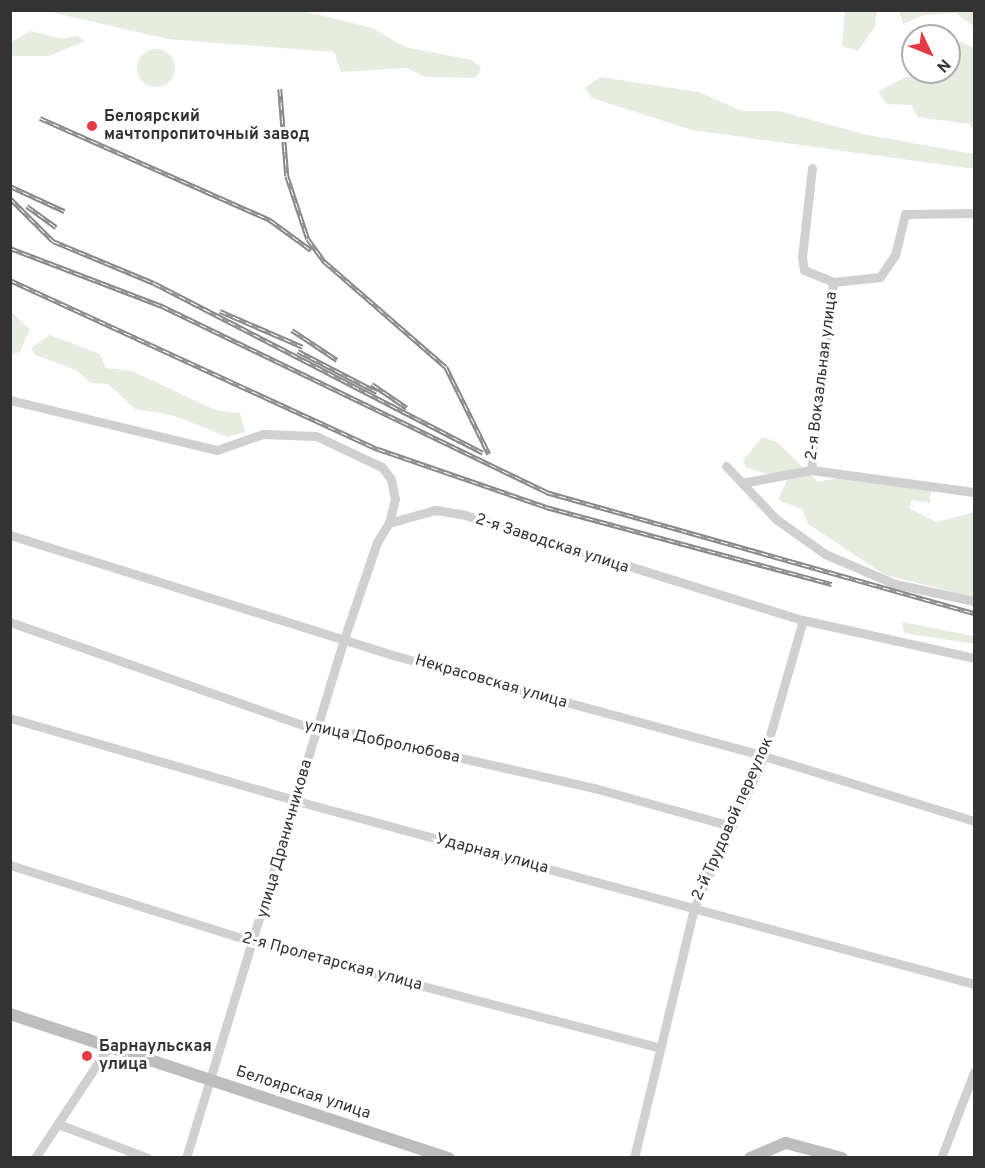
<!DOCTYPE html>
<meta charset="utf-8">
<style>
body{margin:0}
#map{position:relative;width:985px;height:1168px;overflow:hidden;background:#fff;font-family:Overpass,sans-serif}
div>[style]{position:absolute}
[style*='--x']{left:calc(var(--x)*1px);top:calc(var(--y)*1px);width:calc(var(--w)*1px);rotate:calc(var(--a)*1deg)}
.green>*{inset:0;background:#e6ecdf}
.round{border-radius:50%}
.street>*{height:9px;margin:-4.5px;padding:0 4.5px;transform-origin:4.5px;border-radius:4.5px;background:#d0d0d0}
.secondary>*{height:12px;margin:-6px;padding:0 6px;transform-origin:6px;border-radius:6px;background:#bdbdbd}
.rail>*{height:4.5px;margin-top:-2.25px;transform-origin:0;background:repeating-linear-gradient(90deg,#fff 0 7px,#888 0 14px);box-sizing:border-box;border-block:2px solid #888}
.dots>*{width:16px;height:16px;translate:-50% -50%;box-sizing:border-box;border:3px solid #fff;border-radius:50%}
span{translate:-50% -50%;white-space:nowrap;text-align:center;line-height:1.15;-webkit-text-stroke:6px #fff;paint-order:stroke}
.poi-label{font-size:16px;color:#333;font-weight:700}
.left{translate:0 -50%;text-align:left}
.street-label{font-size:16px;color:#333}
.frame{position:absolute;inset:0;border:12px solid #333;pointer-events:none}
.north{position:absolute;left:901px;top:24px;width:60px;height:60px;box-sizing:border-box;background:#fff;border:2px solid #adadad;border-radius:50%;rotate:133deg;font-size:16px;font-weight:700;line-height:24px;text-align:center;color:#333}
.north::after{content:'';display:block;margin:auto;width:21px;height:27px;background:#e63946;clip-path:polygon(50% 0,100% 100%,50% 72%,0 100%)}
</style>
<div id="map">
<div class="green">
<div style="clip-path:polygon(46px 11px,304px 11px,372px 28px,405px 47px,472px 60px,481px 68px,476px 78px,426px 77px,406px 68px,341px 72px,334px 52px,168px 39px)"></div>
<div style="clip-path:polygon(845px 11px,877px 11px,875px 26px,858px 51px,842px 46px)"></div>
<div style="clip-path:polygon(899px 11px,974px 11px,974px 27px,956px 13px,924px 15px,903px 24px)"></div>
<div style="clip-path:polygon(31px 31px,62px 39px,77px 36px,85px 41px,49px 56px,11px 56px,11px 42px)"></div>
<div style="clip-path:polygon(962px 42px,974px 48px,974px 130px,969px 124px,918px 117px,911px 105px,887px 104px,878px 92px,905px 77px,949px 72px,949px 46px)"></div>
<div class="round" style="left:137px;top:49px;width:38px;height:38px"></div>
<div style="clip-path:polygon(600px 77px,699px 92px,742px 111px,779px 111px,863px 134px,974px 154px,974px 169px,692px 130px,592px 98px,585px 88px)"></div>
<div style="clip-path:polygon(11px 312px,30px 329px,20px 352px,11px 354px)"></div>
<div style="clip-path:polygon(50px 335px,100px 354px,106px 368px,132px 371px,215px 410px,240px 413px,245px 432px,228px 437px,172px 415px,135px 409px,108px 384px,91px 383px,76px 370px,35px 355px,31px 348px)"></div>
<div style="clip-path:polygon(762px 437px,777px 442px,818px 482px,841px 477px,931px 491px,930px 503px,912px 500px,909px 508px,937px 522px,974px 512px,974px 597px,885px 575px,808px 524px,802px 509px,778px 500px,787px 480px,747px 468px,743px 461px)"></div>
<div style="clip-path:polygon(902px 622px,974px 636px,974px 644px,904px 633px)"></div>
</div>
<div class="street">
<div style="--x:812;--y:168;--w:90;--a:96.4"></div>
<div style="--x:802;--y:257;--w:13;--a:81"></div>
<div style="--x:804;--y:270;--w:31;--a:22"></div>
<div style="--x:833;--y:282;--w:47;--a:-6.1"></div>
<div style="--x:880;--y:277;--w:27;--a:-56"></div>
<div style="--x:895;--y:255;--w:42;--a:-76.3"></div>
<div style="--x:905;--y:214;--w:69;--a:-0.8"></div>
<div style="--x:10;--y:400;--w:213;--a:13.6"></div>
<div style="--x:217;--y:450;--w:49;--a:-19.2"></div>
<div style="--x:263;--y:434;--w:53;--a:2.2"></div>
<div style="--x:316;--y:436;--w:73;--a:25.2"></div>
<div style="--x:382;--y:467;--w:15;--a:53"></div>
<div style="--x:391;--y:479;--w:20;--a:79"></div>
<div style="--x:395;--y:499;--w:25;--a:104"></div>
<div style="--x:389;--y:523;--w:48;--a:-15.8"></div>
<div style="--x:435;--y:510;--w:30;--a:9"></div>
<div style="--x:465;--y:515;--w:354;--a:17.3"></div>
<div style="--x:803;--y:620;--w:175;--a:12.5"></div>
<div style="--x:726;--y:466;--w:73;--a:46.7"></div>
<div style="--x:776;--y:519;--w:60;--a:35.5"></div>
<div style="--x:825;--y:554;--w:76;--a:23.2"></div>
<div style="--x:895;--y:584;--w:81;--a:12.1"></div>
<div style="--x:811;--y:470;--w:189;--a:-83.3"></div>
<div style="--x:742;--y:483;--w:70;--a:-10.7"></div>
<div style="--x:811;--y:470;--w:164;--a:7.7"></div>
<div style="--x:10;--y:535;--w:397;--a:17.4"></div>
<div style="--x:389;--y:654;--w:389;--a:15.2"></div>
<div style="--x:764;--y:756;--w:220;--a:17.2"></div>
<div style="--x:10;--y:622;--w:324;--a:19.4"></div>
<div style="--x:316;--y:730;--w:12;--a:-9"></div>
<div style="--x:328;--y:728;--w:273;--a:12.7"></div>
<div style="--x:594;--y:788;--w:138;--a:15.5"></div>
<div style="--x:10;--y:718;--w:299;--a:16.1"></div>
<div style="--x:297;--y:801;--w:701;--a:15.13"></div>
<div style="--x:10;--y:865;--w:256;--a:17.5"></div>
<div style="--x:254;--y:942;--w:415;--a:14.6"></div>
<div style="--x:58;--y:1124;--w:96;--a:20.7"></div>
<div style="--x:35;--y:1158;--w:134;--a:-56.5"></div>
<div style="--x:186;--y:1158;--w:543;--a:-73.07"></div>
<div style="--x:344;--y:639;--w:102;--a:-71.2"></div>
<div style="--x:377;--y:542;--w:22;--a:-58"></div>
<div style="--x:634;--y:1158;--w:257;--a:-76.5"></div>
<div style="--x:694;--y:908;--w:167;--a:-65.3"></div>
<div style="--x:764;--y:756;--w:141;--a:-74"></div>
<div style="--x:941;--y:1158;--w:92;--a:-69"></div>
</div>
<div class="secondary">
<div style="--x:10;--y:1014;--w:462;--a:18.2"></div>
<div style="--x:750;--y:1158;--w:39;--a:-23"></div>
<div style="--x:786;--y:1143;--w:58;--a:15"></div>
</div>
<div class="rail">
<div style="--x:280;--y:89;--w:87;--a:85.4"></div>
<div style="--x:287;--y:176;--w:66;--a:71.6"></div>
<div style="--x:308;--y:239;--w:29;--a:54"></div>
<div style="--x:325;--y:262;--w:160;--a:41"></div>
<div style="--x:446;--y:367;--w:97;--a:63.7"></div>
<div style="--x:40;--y:118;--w:252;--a:23.9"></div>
<div style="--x:270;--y:220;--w:51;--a:36.2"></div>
<div style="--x:10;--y:186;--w:60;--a:24.8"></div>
<div style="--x:10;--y:198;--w:61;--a:45"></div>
<div style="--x:53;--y:241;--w:109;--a:22.6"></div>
<div style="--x:154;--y:283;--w:370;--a:27.3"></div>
<div style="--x:27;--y:206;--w:36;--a:36"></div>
<div style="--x:10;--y:248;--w:163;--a:20.9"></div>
<div style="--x:162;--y:306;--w:427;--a:25.8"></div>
<div style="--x:546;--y:492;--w:445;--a:15.8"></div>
<div style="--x:10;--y:280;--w:405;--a:24.7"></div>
<div style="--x:378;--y:449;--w:178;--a:19"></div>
<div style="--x:546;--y:507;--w:296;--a:15.1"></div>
<div style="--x:220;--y:311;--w:90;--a:23.4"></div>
<div style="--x:292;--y:330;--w:54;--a:33.7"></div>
<div style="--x:298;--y:351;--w:89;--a:27.4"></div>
<div style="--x:372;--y:384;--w:42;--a:34.4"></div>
</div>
<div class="dots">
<div style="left:92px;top:126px;background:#e63946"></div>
<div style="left:87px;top:1056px;background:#e63946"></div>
</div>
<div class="poi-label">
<span class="left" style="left:104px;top:126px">Белоярский<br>мачтопропиточный завод</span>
<span class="left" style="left:99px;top:1056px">Барнаульская<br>улица</span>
</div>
<div class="street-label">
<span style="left:822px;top:376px;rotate:-83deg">2-я Вокзальная улица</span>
<span style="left:552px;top:544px;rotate:18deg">2-я Заводская улица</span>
<span style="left:491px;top:682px;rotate:16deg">Некрасовская улица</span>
<span style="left:382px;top:742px;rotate:12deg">улица Добролюбова</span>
<span style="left:733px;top:819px;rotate:-66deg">2-й Трудовой переулок</span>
<span style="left:285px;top:839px;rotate:-74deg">улица Драничникова</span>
<span style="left:492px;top:854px;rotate:15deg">Ударная улица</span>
<span style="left:332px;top:962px;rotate:15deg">2-я Пролетарская улица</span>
<span style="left:303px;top:1093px;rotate:18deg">Белоярская улица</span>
</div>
<div class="frame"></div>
<div class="north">N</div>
</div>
